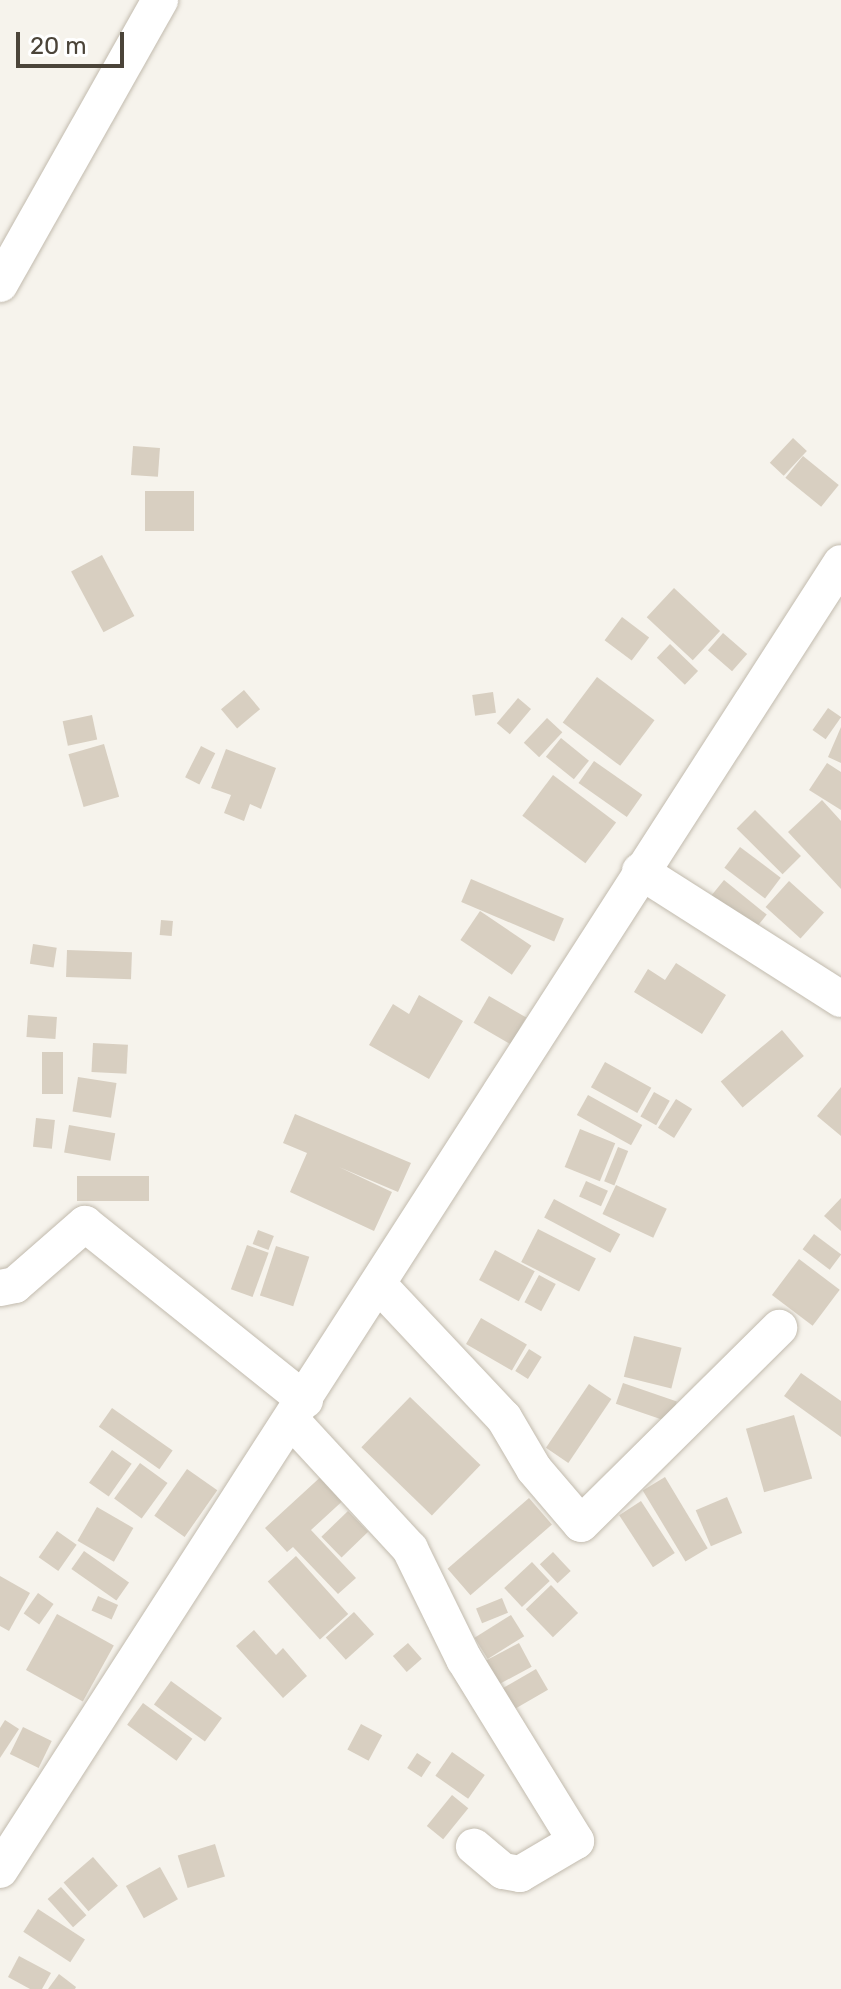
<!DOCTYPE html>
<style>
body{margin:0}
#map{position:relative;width:841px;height:1989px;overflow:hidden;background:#f6f3ec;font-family:Rubik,sans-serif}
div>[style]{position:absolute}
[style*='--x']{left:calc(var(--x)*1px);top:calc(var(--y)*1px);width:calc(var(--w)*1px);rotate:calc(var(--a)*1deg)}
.building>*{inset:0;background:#d8cfc1;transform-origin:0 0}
.roads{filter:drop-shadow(0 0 2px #c2bbae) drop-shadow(0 0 2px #c2bbae)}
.minor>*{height:36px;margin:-18px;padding:0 18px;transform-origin:18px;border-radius:18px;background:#fff}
span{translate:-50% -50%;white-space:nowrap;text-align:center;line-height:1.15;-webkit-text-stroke:8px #fff;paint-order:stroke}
.scale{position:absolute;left:16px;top:32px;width:108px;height:36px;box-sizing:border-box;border:4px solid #4b4439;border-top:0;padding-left:10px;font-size:24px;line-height:28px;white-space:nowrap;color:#4b4439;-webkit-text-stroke:6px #fff;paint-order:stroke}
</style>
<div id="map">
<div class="building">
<div style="left:793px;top:438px;width:19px;height:34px;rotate:43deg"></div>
<div style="left:133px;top:446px;width:27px;height:29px;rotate:4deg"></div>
<div style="left:803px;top:456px;width:46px;height:28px;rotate:39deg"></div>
<div style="left:145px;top:491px;width:49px;height:40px"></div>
<div style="left:102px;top:555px;width:69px;height:35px;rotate:62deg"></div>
<div style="left:674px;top:588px;width:63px;height:40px;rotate:43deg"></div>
<div style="left:622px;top:617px;width:34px;height:29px;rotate:37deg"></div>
<div style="left:723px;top:633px;width:32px;height:23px;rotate:41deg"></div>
<div style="left:670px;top:644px;width:39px;height:19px;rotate:44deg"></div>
<div style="left:597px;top:677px;width:72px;height:57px;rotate:37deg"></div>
<div style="left:244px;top:690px;width:25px;height:30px;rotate:50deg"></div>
<div style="left:493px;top:692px;width:21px;height:21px;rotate:82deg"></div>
<div style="left:518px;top:698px;width:17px;height:33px;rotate:40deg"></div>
<div style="left:828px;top:708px;width:16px;height:27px;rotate:35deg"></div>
<div style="left:92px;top:715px;width:25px;height:30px;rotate:78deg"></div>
<div style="left:547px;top:718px;width:21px;height:34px;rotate:43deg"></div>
<div style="clip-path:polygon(841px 727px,841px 763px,828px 757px)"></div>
<div style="left:561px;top:738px;width:36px;height:24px;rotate:39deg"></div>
<div style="left:104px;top:744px;width:55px;height:37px;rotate:74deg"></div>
<div style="left:201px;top:746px;width:16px;height:35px;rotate:27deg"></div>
<div style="clip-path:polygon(226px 749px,276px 768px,261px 809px,250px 804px,244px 821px,224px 813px,231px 795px,211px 788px)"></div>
<div style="left:594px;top:761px;width:59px;height:27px;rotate:35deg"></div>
<div style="clip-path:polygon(827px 763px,841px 772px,841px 810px,809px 790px)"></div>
<div style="left:553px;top:775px;width:79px;height:51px;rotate:37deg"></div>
<div style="clip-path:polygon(822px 800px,841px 821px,841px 889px,788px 832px)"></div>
<div style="left:755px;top:810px;width:65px;height:26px;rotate:45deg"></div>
<div style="left:740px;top:847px;width:51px;height:26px;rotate:37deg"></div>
<div style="left:471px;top:879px;width:101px;height:25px;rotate:23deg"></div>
<div style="left:724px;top:880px;width:55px;height:28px;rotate:39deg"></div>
<div style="left:789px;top:881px;width:47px;height:35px;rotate:42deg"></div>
<div style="left:480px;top:911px;width:62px;height:35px;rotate:34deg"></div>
<div style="left:161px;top:920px;width:12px;height:15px;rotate:5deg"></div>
<div style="left:33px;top:944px;width:24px;height:20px;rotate:9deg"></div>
<div style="left:67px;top:950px;width:65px;height:27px;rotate:2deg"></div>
<div style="clip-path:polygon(676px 963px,726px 995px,702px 1034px,634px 992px,648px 969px,665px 980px)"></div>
<div style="clip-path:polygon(419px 995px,463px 1021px,429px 1079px,369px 1045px,393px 1004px,409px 1014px)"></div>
<div style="left:489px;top:996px;width:43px;height:31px;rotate:30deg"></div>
<div style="left:28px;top:1015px;width:29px;height:22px;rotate:4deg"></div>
<div style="left:782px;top:1030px;width:34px;height:80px;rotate:50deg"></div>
<div style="left:93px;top:1043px;width:35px;height:29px;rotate:3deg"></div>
<div style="left:42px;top:1052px;width:21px;height:42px"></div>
<div style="left:605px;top:1062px;width:53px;height:29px;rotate:29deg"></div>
<div style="left:78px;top:1077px;width:39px;height:35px;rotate:9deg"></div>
<div style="clip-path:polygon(841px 1087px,841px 1136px,817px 1116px)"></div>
<div style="left:654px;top:1092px;width:18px;height:28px;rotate:29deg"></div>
<div style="left:588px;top:1095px;width:62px;height:23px;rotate:29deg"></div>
<div style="left:676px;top:1099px;width:19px;height:34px;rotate:32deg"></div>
<div style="clip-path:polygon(295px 1114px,411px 1163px,398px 1192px,339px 1167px,392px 1192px,374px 1231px,290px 1192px,307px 1153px,283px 1143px)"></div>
<div style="left:36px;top:1118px;width:19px;height:29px;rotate:6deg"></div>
<div style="left:69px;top:1125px;width:47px;height:28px;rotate:10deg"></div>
<div style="left:580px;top:1129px;width:38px;height:41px;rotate:22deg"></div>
<div style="left:618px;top:1147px;width:11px;height:37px;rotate:22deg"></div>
<div style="left:77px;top:1176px;width:72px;height:25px"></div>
<div style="left:586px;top:1181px;width:24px;height:17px;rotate:24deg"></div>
<div style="left:616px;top:1185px;width:56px;height:32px;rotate:25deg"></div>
<div style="clip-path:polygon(841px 1198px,841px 1231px,824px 1216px)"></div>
<div style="left:554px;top:1199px;width:75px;height:21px;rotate:28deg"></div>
<div style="left:538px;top:1229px;width:65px;height:37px;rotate:27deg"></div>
<div style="left:258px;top:1230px;width:17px;height:15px;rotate:21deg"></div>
<div style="left:814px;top:1234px;width:34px;height:19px;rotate:37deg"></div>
<div style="left:247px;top:1245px;width:23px;height:47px;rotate:20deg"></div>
<div style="left:276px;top:1246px;width:35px;height:52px;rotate:18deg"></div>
<div style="left:495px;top:1250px;width:45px;height:34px;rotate:28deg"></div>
<div style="left:799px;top:1259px;width:51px;height:45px;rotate:37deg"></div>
<div style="left:539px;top:1275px;width:19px;height:31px;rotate:28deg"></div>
<div style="left:481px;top:1318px;width:53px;height:30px;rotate:30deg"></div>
<div style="left:634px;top:1336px;width:49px;height:42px;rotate:14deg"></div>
<div style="left:529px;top:1349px;width:15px;height:26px;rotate:32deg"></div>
<div style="clip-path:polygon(801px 1373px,841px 1401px,841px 1437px,784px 1396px)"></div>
<div style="left:623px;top:1383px;width:57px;height:22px;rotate:19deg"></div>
<div style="left:589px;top:1384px;width:27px;height:77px;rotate:34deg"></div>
<div style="left:410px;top:1397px;width:98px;height:70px;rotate:44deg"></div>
<div style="left:112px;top:1408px;width:74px;height:23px;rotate:35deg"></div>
<div style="left:794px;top:1415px;width:66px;height:50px;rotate:74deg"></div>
<div style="left:112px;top:1450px;width:24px;height:40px;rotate:35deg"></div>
<div style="left:140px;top:1463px;width:34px;height:44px;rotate:36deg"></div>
<div style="left:187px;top:1469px;width:37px;height:57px;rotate:35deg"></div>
<div style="clip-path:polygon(326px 1472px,348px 1496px,311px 1530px,356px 1578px,338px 1594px,293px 1547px,287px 1552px,265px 1528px)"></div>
<div style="left:665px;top:1477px;width:83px;height:26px;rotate:59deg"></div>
<div style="left:727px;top:1497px;width:39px;height:34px;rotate:67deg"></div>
<div style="left:529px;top:1498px;width:35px;height:108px;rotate:49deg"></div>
<div style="left:641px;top:1501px;width:62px;height:26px;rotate:57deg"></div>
<div style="left:97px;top:1507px;width:42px;height:39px;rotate:30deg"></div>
<div style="left:348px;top:1511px;width:29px;height:37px;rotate:46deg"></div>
<div style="left:57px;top:1531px;width:24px;height:32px;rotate:35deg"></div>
<div style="left:84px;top:1551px;width:55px;height:22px;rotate:35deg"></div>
<div style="left:553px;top:1552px;width:26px;height:18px;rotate:47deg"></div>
<div style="left:296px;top:1556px;width:78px;height:38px;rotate:48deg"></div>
<div style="left:532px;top:1562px;width:26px;height:38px;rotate:47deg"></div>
<div style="clip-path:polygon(0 1576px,30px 1593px,9px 1631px,0 1626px)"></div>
<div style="left:551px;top:1585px;width:39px;height:35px;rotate:46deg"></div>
<div style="left:38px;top:1593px;width:19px;height:25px;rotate:35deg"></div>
<div style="left:98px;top:1596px;width:22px;height:16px;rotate:24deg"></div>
<div style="left:502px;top:1598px;width:16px;height:28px;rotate:68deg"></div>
<div style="left:354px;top:1612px;width:30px;height:38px;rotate:48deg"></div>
<div style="left:57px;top:1614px;width:65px;height:64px;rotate:29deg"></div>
<div style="left:511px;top:1615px;width:25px;height:43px;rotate:58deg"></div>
<div style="clip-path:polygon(254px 1630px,276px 1655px,283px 1648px,307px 1676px,283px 1698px,236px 1646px)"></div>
<div style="left:408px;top:1643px;width:21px;height:20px;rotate:49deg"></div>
<div style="left:519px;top:1643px;width:27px;height:38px;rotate:62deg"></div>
<div style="left:536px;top:1669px;width:24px;height:43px;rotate:60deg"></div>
<div style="left:171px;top:1681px;width:63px;height:29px;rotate:36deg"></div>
<div style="left:143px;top:1703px;width:61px;height:27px;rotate:36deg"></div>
<div style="clip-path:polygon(5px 1720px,19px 1729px,0 1758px,0 1728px)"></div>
<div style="left:361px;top:1724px;width:24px;height:29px;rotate:28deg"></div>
<div style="left:23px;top:1727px;width:32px;height:30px;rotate:26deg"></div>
<div style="left:452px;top:1752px;width:40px;height:29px;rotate:35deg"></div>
<div style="left:417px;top:1753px;width:17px;height:18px;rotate:33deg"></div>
<div style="left:452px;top:1795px;width:21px;height:40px;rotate:39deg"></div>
<div style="left:215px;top:1844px;width:34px;height:39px;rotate:73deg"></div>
<div style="left:93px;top:1857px;width:38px;height:39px;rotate:49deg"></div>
<div style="left:160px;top:1867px;width:37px;height:39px;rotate:61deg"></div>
<div style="left:61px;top:1887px;width:38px;height:18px;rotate:48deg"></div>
<div style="left:38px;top:1909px;width:56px;height:27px;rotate:33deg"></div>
<div style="clip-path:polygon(19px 1956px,51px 1973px,42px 1989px,30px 1989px,8px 1977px)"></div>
<div style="clip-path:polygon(59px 1974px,76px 1987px,75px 1989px,48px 1989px)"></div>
</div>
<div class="roads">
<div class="minor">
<div style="--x:0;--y:284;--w:326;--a:-60.6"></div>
<div style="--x:640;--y:871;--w:238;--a:32.5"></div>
<div style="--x:378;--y:1284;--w:184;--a:46.8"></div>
<div style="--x:504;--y:1418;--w:59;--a:59.5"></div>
<div style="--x:534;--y:1469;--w:72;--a:49.5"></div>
<div style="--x:581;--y:1524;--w:279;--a:-44.7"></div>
<div style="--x:0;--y:1288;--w:15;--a:-11"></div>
<div style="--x:15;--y:1285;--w:93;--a:-41.1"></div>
<div style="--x:85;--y:1224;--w:282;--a:38.7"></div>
<div style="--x:292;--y:1421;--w:174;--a:47.3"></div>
<div style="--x:410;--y:1549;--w:123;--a:63.9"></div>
<div style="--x:464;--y:1659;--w:214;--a:58.4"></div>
<div style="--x:576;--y:1841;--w:65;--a:149.5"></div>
<div style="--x:520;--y:1874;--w:17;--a:-170"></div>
<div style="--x:503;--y:1871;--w:38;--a:-140"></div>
<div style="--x:0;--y:1870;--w:1554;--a:-57.24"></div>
</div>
</div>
<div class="scale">20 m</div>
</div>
